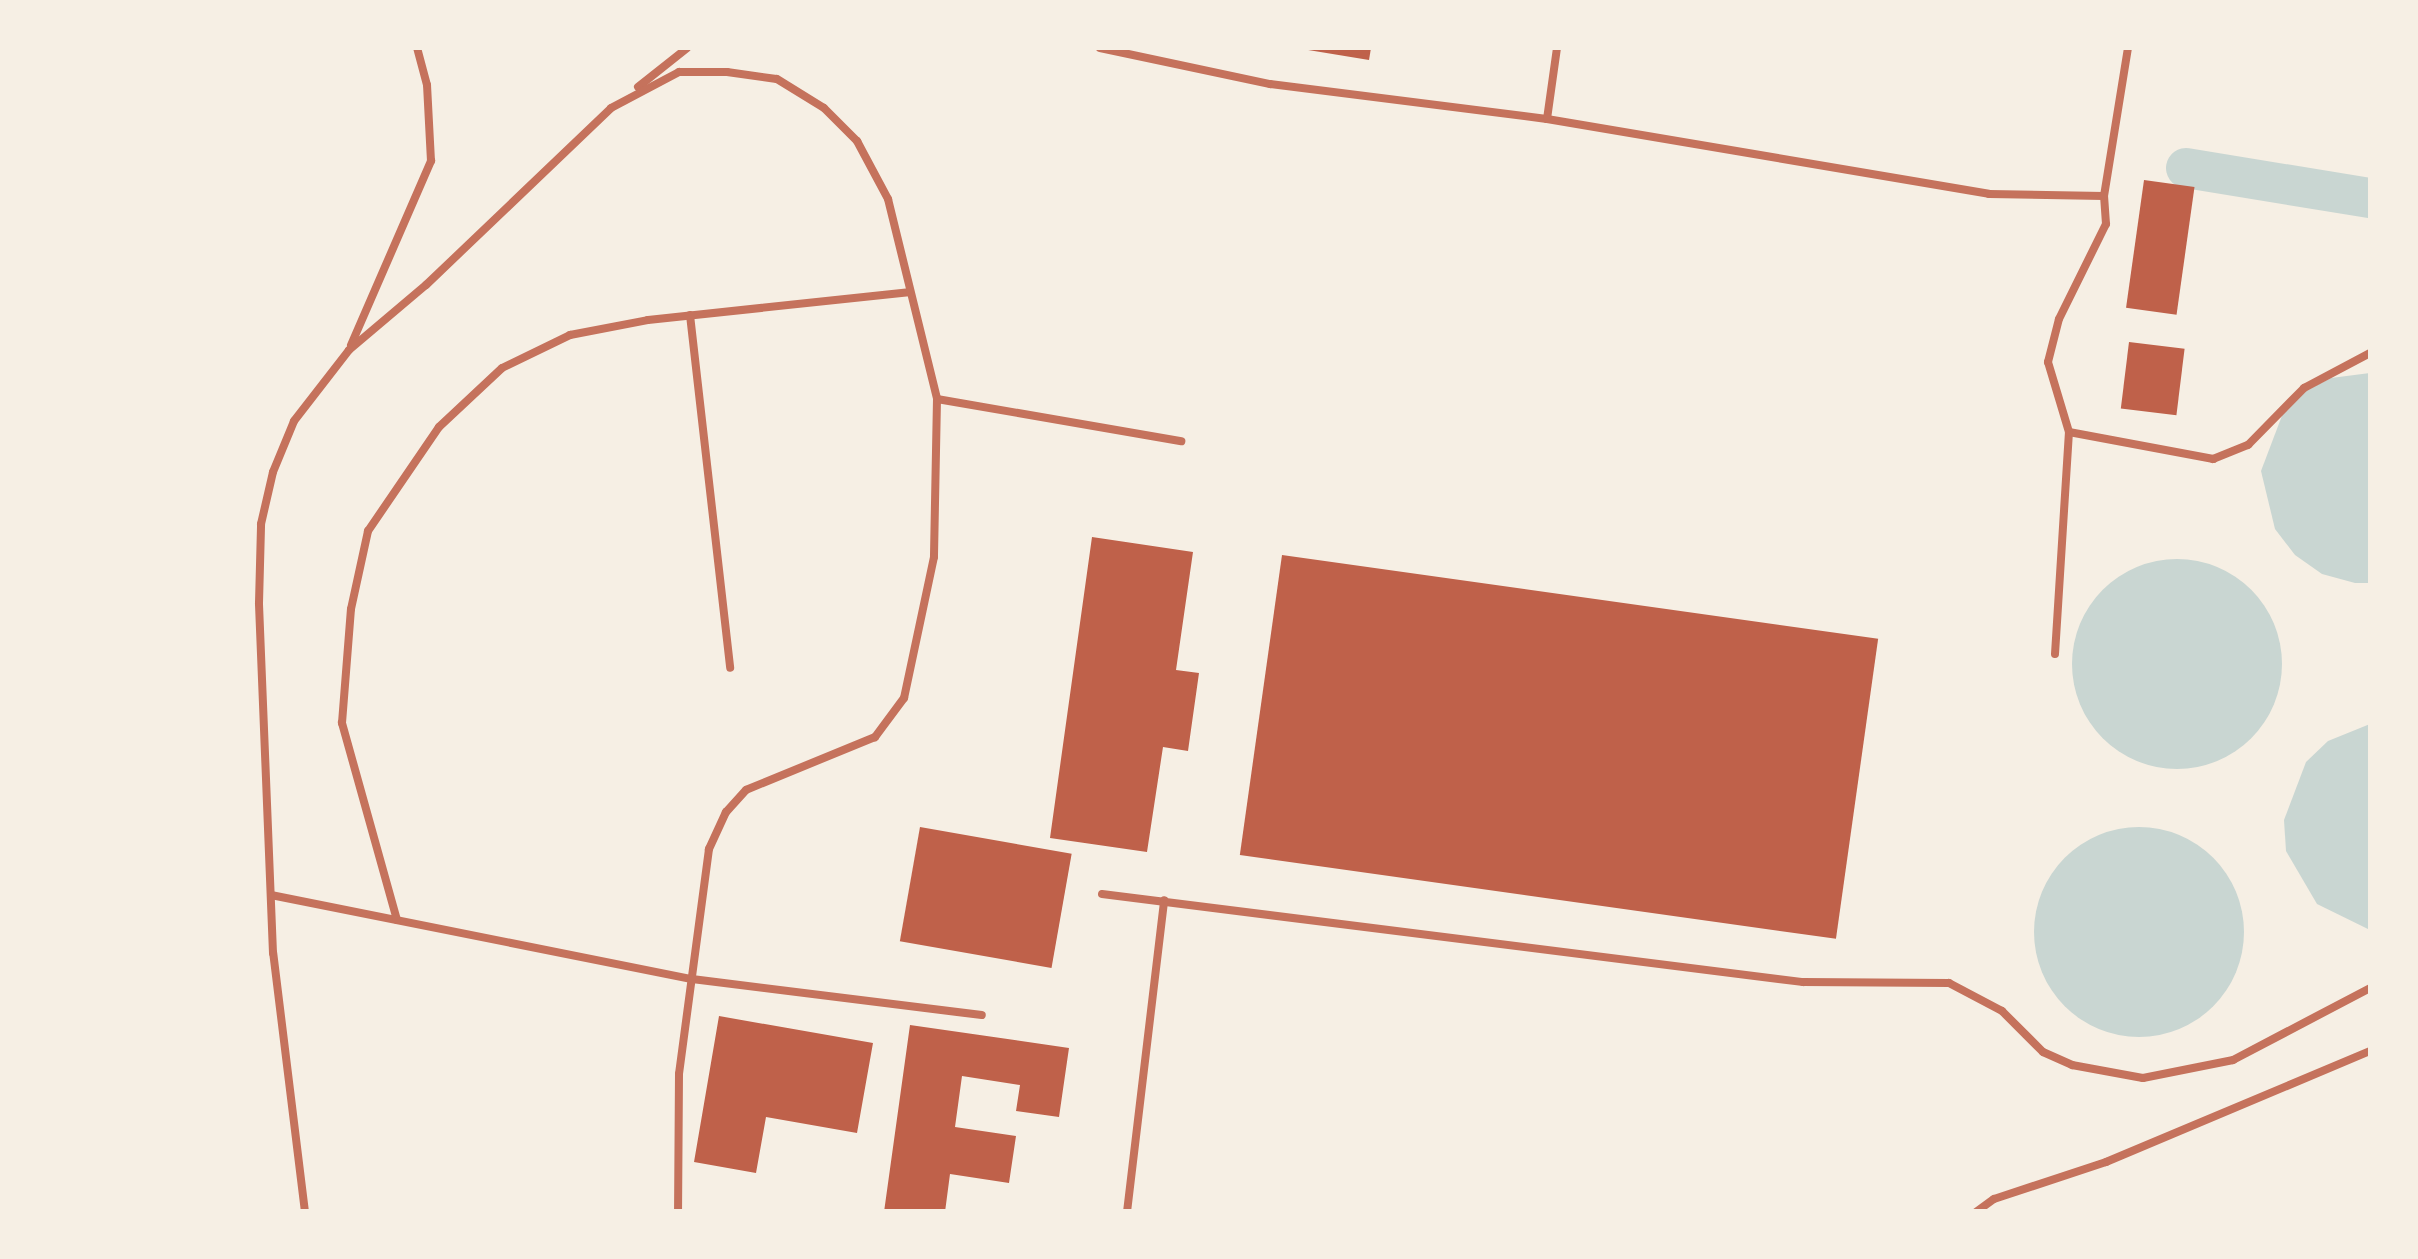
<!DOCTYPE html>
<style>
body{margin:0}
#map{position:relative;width:2418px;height:1259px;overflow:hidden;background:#f6efe4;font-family:"Varela Round",sans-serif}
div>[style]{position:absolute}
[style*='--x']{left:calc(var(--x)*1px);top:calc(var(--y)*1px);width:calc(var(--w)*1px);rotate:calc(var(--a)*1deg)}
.water>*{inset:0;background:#c9d6d2}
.round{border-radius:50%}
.canal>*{height:40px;margin:-20px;padding:0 20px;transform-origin:20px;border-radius:20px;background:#c9d6d2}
.building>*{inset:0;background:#bf614a;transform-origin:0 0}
.service>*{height:8px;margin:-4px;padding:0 4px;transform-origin:4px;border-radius:4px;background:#c5725c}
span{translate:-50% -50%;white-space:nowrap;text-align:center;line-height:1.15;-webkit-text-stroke:10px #f6efe4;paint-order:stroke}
.frame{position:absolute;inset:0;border:50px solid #f6efe4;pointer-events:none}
</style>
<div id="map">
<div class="water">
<div style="clip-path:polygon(2370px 373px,2370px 583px,2355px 583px,2322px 574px,2295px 555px,2275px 529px,2261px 471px,2283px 413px,2306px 391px,2331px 378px)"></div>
<div class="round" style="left:2072px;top:559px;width:210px;height:210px"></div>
<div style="clip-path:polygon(2370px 724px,2370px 930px,2317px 904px,2286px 851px,2284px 820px,2306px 762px,2328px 741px)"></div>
<div class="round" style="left:2034px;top:827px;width:210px;height:210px"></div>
</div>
<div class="canal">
<div style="--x:2186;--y:168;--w:186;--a:9.3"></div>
</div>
<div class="building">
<div style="clip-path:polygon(1296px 48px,1371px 48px,1369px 60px)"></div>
<div style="left:2144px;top:180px;width:51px;height:129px;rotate:8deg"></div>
<div style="left:2129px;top:342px;width:56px;height:67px;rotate:7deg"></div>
<div style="clip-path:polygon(1092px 537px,1193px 552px,1176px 670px,1199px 673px,1188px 751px,1163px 747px,1147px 852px,1050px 838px)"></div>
<div style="left:1282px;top:555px;width:602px;height:303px;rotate:8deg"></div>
<div style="left:920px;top:827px;width:154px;height:116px;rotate:10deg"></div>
<div style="clip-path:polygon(719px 1016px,873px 1043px,857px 1133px,766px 1117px,756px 1173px,694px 1162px)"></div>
<div style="clip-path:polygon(910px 1025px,1069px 1048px,1059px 1117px,1016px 1111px,1020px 1085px,962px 1076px,955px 1127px,1016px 1136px,1009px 1183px,950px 1174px,945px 1212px,884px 1212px)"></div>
</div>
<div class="service">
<div style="--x:1100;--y:48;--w:174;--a:12"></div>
<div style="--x:1270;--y:84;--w:279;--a:7.2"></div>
<div style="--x:1547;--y:119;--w:448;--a:9.6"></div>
<div style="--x:1989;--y:194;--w:115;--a:1"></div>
<div style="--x:638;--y:87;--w:63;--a:-38.5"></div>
<div style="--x:1547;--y:119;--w:72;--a:-82"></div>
<div style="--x:690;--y:315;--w:355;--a:83.5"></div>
<div style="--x:351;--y:345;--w:201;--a:-66.5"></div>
<div style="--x:431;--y:161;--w:76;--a:-93"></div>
<div style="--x:427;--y:85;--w:38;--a:-105"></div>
<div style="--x:937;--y:399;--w:248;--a:9.8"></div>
<div style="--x:2069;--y:432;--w:147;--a:10.6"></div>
<div style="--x:2213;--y:459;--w:38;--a:-22"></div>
<div style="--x:2248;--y:445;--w:80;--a:-45.5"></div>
<div style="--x:2304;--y:388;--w:75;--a:-27.9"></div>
<div style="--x:2055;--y:654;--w:222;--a:-86.4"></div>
<div style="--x:2069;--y:432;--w:73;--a:-106.7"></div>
<div style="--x:2048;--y:362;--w:44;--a:-75.7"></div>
<div style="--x:2059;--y:319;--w:106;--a:-63.7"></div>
<div style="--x:2106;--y:224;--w:28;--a:-94"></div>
<div style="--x:2104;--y:196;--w:150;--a:-80.8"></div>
<div style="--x:1102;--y:894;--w:707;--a:7.16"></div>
<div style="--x:1803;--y:982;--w:146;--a:0.4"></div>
<div style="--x:1949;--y:983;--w:60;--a:27.8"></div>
<div style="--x:2002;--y:1011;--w:58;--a:45"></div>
<div style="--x:2043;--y:1052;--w:32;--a:24"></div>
<div style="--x:2072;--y:1065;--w:72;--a:10.4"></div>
<div style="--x:2143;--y:1078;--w:92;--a:-11.3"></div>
<div style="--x:2233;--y:1060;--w:155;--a:-27.7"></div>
<div style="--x:271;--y:895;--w:429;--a:11.3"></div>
<div style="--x:692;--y:979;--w:292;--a:7.1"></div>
<div style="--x:397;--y:920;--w:205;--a:-105.6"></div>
<div style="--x:342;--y:723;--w:114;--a:-85.5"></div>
<div style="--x:351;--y:609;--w:80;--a:-77.7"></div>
<div style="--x:368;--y:531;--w:126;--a:-55.7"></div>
<div style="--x:439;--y:427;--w:86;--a:-43.1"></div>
<div style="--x:502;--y:368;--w:76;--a:-25.9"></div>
<div style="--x:570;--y:335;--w:79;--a:-10.9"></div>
<div style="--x:648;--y:320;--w:262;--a:-6.1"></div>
<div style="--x:305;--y:1212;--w:261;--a:-97"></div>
<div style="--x:273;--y:953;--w:350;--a:-92.3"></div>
<div style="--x:259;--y:603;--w:79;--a:-88.5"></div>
<div style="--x:261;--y:524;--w:53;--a:-77"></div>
<div style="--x:273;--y:472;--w:55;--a:-67.6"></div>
<div style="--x:294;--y:421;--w:90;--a:-52.2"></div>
<div style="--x:349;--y:350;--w:101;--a:-40.2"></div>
<div style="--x:426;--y:285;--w:256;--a:-43.7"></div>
<div style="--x:611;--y:108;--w:77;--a:-27.9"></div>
<div style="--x:679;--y:72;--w:48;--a:0"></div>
<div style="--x:727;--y:72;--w:50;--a:8"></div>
<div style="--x:777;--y:79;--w:55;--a:31.7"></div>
<div style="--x:824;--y:108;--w:47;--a:45"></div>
<div style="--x:857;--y:141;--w:66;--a:61.9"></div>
<div style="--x:888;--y:199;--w:206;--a:76.2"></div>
<div style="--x:937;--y:399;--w:158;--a:91.1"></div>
<div style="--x:934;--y:557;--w:144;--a:102"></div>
<div style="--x:904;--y:698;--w:49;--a:126.6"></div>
<div style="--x:875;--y:737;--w:139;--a:157.7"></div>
<div style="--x:746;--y:790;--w:30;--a:132"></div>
<div style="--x:726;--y:812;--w:41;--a:114.7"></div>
<div style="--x:709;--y:849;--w:227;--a:97.6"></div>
<div style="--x:679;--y:1074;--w:138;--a:90.4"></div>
<div style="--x:1127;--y:1212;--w:314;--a:-83.2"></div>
<div style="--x:1976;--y:1212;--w:22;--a:-36"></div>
<div style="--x:1994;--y:1199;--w:118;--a:-18.3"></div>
<div style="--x:2106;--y:1162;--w:286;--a:-22.8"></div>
</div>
<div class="frame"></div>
</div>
